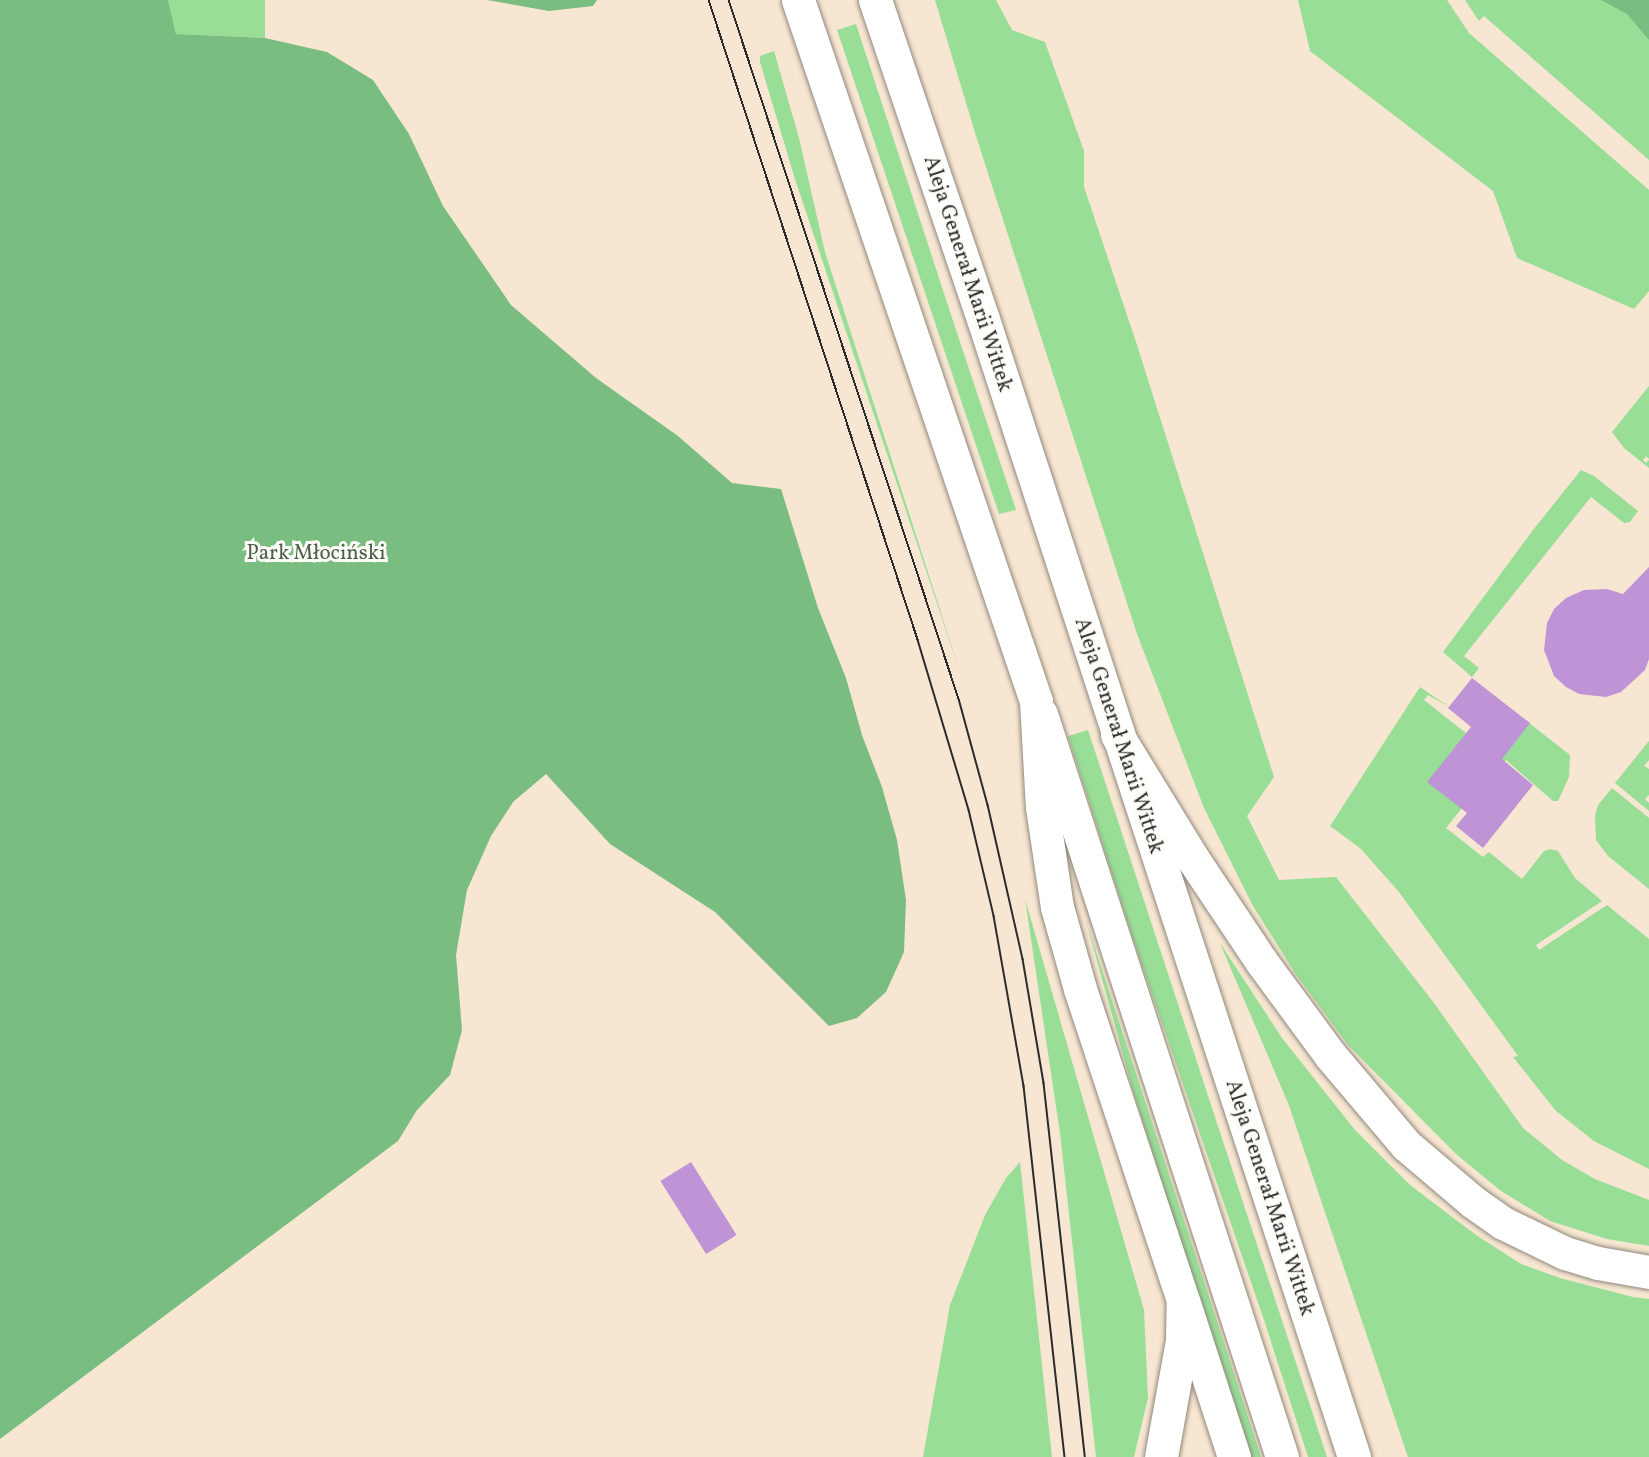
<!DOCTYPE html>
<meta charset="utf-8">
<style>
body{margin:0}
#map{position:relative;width:1649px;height:1457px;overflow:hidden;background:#f7e6d1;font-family:Vollkorn,serif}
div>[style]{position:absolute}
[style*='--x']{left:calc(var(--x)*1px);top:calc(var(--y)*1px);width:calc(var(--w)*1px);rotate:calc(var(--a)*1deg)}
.green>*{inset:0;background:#98de97}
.forest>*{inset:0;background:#7abd80}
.building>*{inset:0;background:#bf94d7;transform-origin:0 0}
.roads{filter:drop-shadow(0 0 2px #91887e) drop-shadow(0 0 2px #91887e)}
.secondary>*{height:33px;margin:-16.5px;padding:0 16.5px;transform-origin:16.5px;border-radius:16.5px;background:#fff}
.primary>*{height:33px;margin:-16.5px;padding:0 16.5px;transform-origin:16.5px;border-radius:16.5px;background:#fff}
.trunk>*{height:33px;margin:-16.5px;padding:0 16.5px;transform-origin:16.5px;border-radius:16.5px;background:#fff}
.tram>*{height:1.5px;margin:-0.75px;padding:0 0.75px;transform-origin:0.75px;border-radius:0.75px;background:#2b2b2b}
span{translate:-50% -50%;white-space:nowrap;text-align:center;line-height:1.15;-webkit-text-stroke:6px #fdfcf7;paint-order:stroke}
.street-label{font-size:21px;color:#2b2b2b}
.park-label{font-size:21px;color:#4c614b}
</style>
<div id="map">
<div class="green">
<div style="clip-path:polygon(168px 0,265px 0,265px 38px,176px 34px)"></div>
<div style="clip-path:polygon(935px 0,996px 0,1012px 30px,1045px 42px,1084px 151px,1084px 187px,1136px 342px,1274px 777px,1247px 816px,1279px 880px,1336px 877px,1434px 1003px,1523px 1128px,1562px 1160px,1595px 1179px,1649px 1200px,1649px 1246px,1607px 1239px,1550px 1221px,1501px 1191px,1457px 1155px,1348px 1045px,1295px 973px,1253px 906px,1204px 808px,1137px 634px,976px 136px)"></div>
<div style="clip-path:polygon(1298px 0,1447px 0,1469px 33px,1649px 190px,1649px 291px,1634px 309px,1517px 258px,1493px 191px,1310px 51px)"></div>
<div style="clip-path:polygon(1465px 0,1649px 0,1649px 160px,1484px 16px,1479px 21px)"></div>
<div style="clip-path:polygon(856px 24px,956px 330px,1016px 510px,999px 514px,837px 30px)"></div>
<div style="clip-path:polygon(774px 51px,799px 138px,825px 252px,961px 675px,795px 179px,760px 62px,760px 56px)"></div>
<div style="clip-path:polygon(1649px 386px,1649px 459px,1646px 456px,1643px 460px,1646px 463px,1649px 460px,1649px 468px,1624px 448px,1612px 432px)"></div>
<div style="clip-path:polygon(1581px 470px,1594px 476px,1638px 511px,1630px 522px,1624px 523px,1591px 497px,1464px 656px,1479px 668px,1472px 677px,1443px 652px,1533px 530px)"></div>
<div style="clip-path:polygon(1420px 687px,1449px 707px,1428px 695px,1424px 700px,1490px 752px,1520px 716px,1570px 755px,1569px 777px,1558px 801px,1553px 801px,1506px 760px,1478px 795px,1474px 793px,1446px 828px,1483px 857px,1489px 852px,1522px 879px,1544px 851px,1550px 849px,1558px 851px,1575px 878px,1602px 901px,1536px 945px,1539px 950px,1607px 905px,1649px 939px,1649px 1169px,1594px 1141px,1556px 1111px,1513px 1057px,1518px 1056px,1399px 892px,1360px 848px,1330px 826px)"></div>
<div style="clip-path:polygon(1088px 730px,1237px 1184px,1327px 1457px,1308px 1457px,1264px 1320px,1131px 933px,1068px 736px)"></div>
<div style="clip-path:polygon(1649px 741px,1649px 760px,1644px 766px,1649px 769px,1649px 795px,1645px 799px,1649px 803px,1649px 811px,1615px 783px)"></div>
<div style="clip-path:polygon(1612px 788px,1649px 818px,1649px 889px,1608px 856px,1596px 840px,1595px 816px,1598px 805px)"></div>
<div style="clip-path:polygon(1025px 899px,1144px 1310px,1148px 1398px,1134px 1457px,1096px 1457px,1060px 1133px)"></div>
<div style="clip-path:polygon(1086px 921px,1213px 1309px,1261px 1457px,1248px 1457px,1132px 1087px)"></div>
<div style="clip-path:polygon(1220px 943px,1282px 1038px,1355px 1130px,1410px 1185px,1476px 1235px,1521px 1264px,1560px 1278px,1633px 1297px,1649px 1299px,1649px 1457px,1408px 1457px,1288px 1103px)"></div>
<div style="clip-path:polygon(1020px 1162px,1052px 1457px,923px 1457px,950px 1305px,985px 1215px,1006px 1178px)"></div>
</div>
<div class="forest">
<div style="clip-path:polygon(0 0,168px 0,176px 34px,265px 38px,327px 52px,373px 80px,409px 134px,443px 206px,511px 305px,596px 378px,678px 436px,732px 483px,781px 489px,818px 608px,846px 678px,862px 735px,882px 787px,897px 840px,906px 900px,904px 952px,886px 992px,857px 1018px,829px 1026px,715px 912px,610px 844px,546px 774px,513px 802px,491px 836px,467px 890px,456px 955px,462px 1030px,450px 1075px,417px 1110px,398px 1141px,0 1439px)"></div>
<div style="clip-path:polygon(487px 0,597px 0,593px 6px,549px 11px)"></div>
<div style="clip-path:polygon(1601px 0,1649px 0,1649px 40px,1627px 14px)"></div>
</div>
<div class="building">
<div style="clip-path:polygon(1649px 567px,1649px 659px,1645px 670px,1621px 692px,1606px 697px,1579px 694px,1566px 687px,1554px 676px,1544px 650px,1547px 623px,1554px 609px,1566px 598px,1584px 590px,1607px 589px,1623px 594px)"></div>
<div style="clip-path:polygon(1472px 678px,1530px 723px,1502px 759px,1533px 785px,1483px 848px,1456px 826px,1467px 813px,1427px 782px,1471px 727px,1448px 708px)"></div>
<div style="left:691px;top:1162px;width:86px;height:36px;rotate:58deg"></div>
</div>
<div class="roads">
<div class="secondary">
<div style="--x:1041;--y:714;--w:781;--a:72.03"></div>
<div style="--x:1184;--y:1303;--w:162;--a:72"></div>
</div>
<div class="primary">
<div style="--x:798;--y:0;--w:740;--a:71.25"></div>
<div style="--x:1036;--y:701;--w:106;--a:86.8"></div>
<div style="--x:1042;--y:807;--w:101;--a:81.5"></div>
<div style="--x:1057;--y:907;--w:85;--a:74.3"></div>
<div style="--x:1080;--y:989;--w:329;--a:71.7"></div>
<div style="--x:875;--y:0;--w:337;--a:71.3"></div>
<div style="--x:983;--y:319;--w:1197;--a:71.94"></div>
</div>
<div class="trunk">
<div style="--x:1117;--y:735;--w:145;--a:58.5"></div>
<div style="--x:1193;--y:859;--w:123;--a:56.3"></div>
<div style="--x:1261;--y:961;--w:117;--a:53.7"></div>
<div style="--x:1330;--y:1055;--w:118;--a:49.8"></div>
<div style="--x:1406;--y:1145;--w:88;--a:40.4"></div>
<div style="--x:1473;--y:1202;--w:37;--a:35"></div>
<div style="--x:1503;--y:1223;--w:69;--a:25.8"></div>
<div style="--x:1565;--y:1253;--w:34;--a:17"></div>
<div style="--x:1598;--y:1263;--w:52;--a:10"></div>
<div style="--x:1161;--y:1457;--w:119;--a:-79.8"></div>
<div style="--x:1182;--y:1340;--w:39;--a:-89"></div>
</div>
</div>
<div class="tram">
<div style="--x:709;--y:0;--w:673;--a:71.91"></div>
<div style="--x:918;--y:640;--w:177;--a:73.3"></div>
<div style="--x:969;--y:810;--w:109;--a:76.7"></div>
<div style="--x:994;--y:916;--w:173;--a:80"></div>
<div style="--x:1024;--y:1086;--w:373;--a:83.7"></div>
<div style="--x:729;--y:0;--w:736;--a:71.79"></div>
<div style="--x:959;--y:699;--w:110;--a:74.7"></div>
<div style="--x:988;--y:805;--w:158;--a:77.2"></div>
<div style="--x:1023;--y:959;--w:126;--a:80.4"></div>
<div style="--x:1044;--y:1083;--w:376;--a:83.7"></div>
</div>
<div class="street-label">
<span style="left:967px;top:274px;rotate:72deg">Aleja Generał Marii Wittek</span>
<span style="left:1118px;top:736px;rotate:72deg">Aleja Generał Marii Wittek</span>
<span style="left:1269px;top:1198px;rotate:72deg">Aleja Generał Marii Wittek</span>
</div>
<div class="park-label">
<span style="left:316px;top:554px">Park Młociński</span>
</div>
</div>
